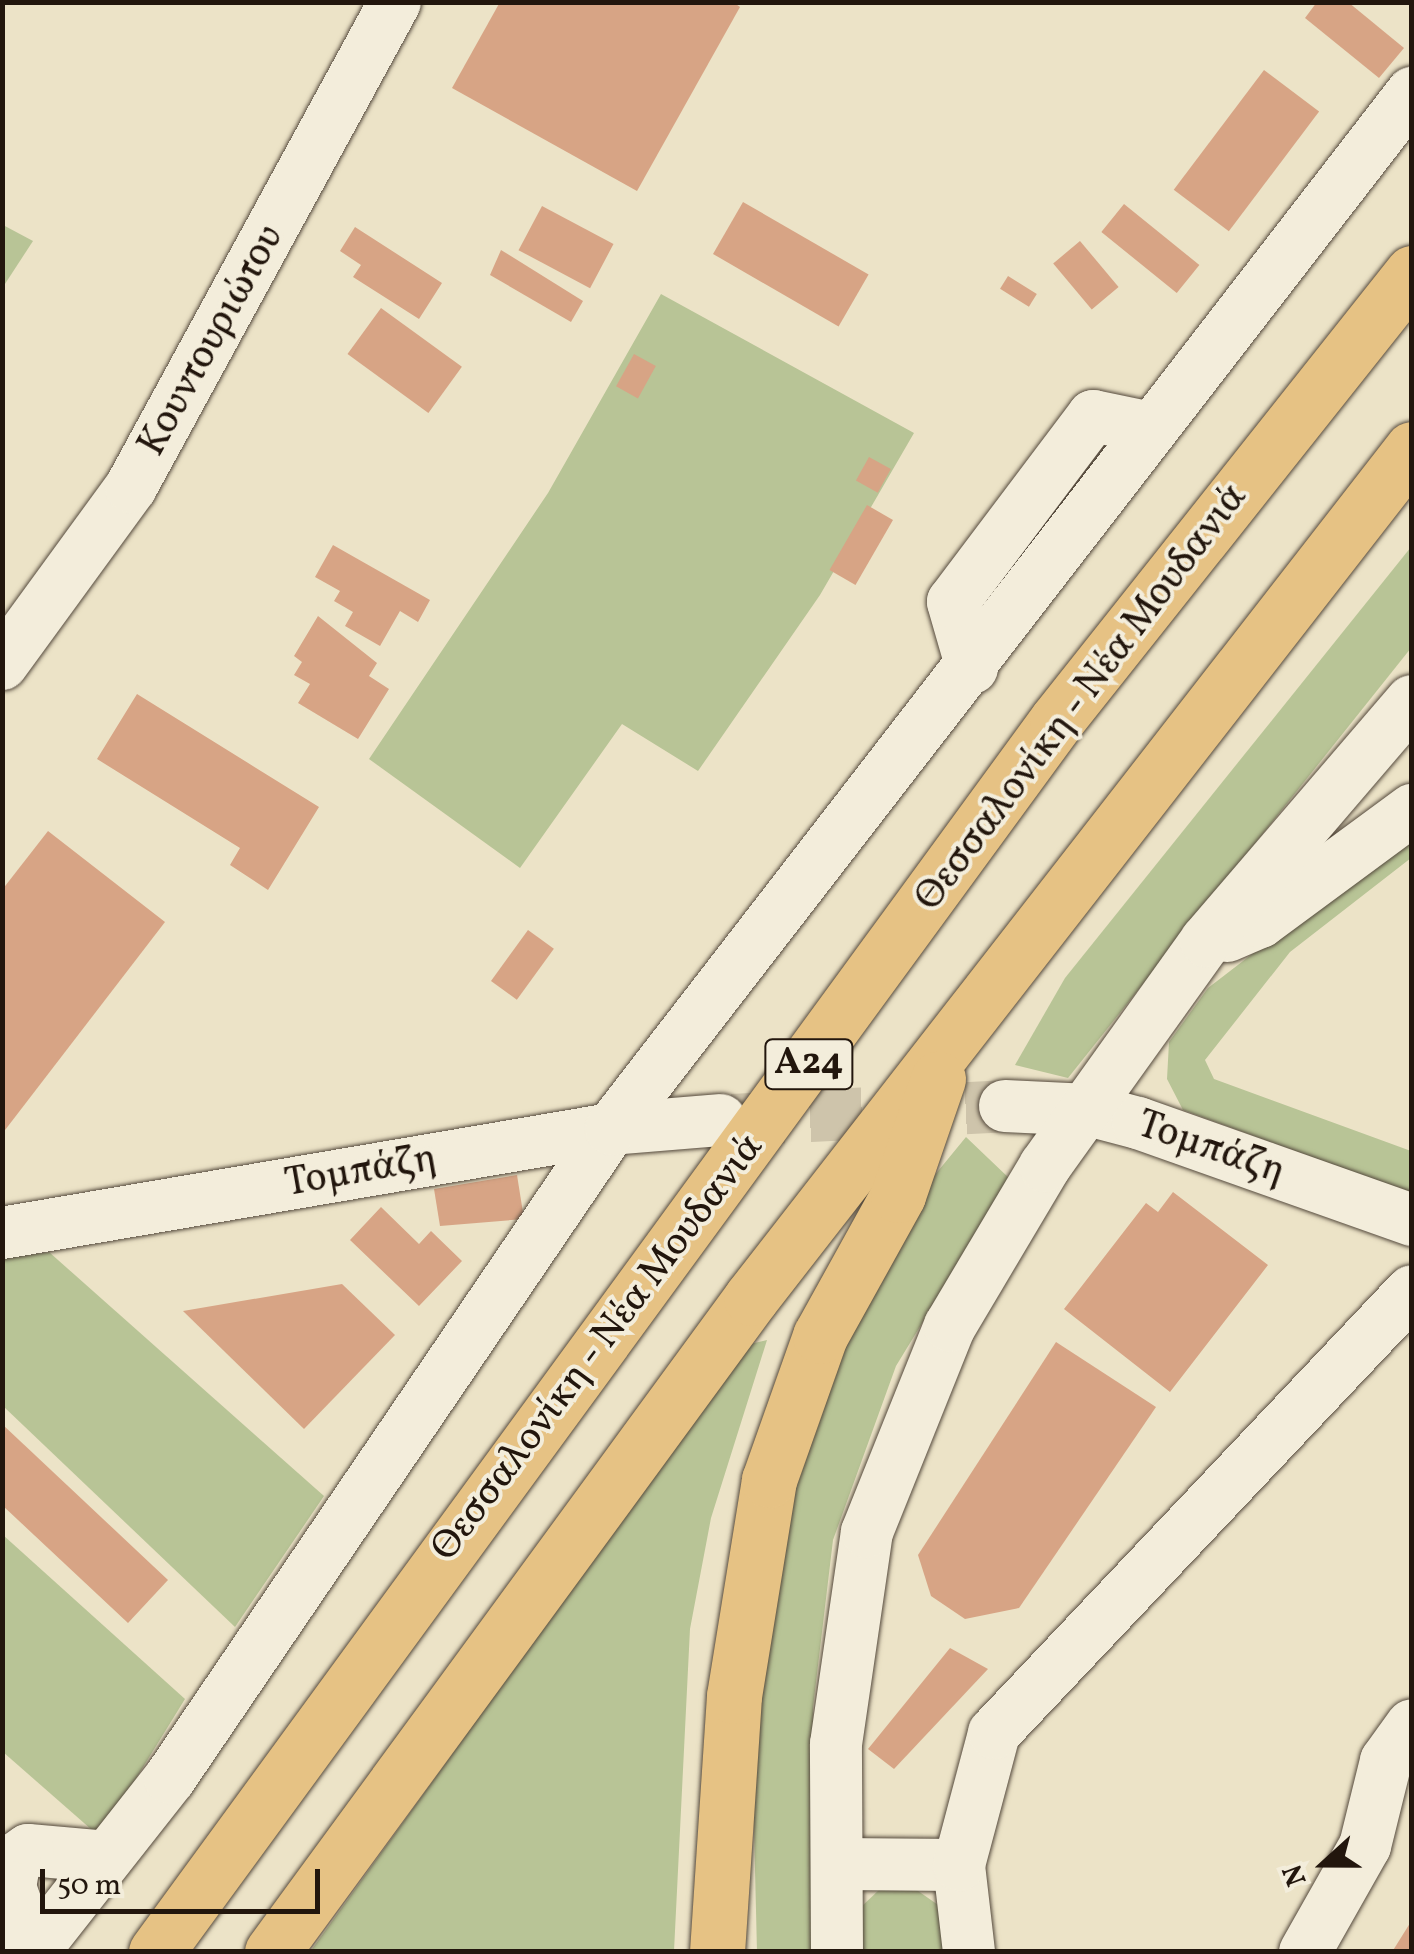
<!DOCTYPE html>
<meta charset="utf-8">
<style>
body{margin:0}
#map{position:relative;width:1414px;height:1954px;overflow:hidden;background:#ece3c7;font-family:Vollkorn,serif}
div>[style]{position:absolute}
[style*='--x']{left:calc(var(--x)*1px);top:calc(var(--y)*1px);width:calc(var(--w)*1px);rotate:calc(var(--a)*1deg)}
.green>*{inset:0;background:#b8c496}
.building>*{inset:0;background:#d7a485;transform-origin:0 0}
.minor-tunnel>*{height:52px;margin-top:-26px;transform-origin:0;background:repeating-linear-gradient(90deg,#cec4ab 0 52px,transparent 0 78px)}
.roads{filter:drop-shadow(0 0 2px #54493c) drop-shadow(0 0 2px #54493c)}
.minor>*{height:52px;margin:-26px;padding:0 26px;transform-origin:26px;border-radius:26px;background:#f3eddb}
.highway>*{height:55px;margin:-27.5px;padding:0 27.5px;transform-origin:27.5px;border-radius:27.5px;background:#e6c284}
span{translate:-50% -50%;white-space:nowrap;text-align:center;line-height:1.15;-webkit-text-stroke:8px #f3eddb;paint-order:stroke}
.shield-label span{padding:2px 8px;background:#f3eddb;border:2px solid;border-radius:8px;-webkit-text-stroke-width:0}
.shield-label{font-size:38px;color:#22160d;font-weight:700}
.street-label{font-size:40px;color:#22160d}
.frame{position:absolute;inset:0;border:5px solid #22160d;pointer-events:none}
.north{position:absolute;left:1274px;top:1814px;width:100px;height:100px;-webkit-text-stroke:8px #f3eddb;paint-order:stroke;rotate:249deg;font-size:28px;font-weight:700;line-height:40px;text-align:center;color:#22160d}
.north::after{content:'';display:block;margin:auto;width:35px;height:45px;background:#22160d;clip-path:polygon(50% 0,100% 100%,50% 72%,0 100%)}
.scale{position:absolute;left:40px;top:1869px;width:280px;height:45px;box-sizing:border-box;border:5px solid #22160d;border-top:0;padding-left:12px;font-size:30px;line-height:35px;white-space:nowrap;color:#22160d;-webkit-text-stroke:8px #f3eddb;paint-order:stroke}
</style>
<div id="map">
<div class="green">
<div style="clip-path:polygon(3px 225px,33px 241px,3px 287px)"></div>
<div style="clip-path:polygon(661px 294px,914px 433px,820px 595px,698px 771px,622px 724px,520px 868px,369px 759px,548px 493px)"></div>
<div style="clip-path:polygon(1411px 547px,1411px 648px,1068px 1078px,1015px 1065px,1065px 978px)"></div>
<div style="clip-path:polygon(1411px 832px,1411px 858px,1290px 952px,1205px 1060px,1214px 1079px,1411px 1151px,1411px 1193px,1183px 1110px,1167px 1079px,1169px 1042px,1208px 988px)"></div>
<div style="clip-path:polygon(966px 1137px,1010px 1179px,896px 1366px,833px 1540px,813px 1707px,815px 1951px,757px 1952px,751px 1703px,804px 1434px,911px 1204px)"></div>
<div style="clip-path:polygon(49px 1252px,324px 1496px,235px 1627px,3px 1406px,2px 1259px)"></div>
<div style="clip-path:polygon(767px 1340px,711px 1518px,690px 1629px,674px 1951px,310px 1952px,746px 1345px)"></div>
<div style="clip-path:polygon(3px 1535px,185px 1699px,100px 1837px,3px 1752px)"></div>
<div style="clip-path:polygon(911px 1886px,941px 1907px,946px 1951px,858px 1952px,861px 1907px,880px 1889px)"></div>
</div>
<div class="building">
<div style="clip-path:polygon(500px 2px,733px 2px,740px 7px,637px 191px,452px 88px)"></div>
<div style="clip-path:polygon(1317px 2px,1348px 2px,1404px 48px,1379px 78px,1305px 18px)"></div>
<div style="left:1264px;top:70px;width:69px;height:150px;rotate:37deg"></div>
<div style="left:743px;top:202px;width:145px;height:60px;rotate:30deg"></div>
<div style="left:1124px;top:204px;width:97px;height:36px;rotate:39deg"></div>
<div style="left:542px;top:206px;width:81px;height:50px;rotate:28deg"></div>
<div style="clip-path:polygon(355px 227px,442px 283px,419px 319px,353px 277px,361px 265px,340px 251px)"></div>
<div style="left:1080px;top:241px;width:60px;height:35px;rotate:50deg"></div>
<div style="clip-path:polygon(501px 250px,583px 301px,571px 322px,490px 275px)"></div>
<div style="left:1008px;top:276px;width:34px;height:15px;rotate:32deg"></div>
<div style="left:381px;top:308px;width:100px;height:57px;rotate:36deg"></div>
<div style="left:634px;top:354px;width:25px;height:37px;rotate:29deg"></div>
<div style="left:869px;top:457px;width:25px;height:27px;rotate:29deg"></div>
<div style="left:867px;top:505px;width:30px;height:75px;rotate:30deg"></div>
<div style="clip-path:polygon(333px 545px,430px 600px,418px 622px,400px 611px,380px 646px,345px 626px,353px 612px,334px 601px,340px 591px,315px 577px)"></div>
<div style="clip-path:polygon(318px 616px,377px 663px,369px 676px,389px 689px,358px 739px,298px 703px,310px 684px,294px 675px,302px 662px,294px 656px)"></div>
<div style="clip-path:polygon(137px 694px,319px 807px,268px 890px,230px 865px,240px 848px,97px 759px)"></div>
<div style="clip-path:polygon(48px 831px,165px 922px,2px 1134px,2px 890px)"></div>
<div style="left:528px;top:930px;width:32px;height:63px;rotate:36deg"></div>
<div style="clip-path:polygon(517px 1175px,524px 1219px,440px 1226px,434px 1189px)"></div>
<div style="clip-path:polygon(1173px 1192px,1268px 1265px,1170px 1392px,1064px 1309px,1146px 1203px,1158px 1212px)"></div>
<div style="clip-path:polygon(381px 1207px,419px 1244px,431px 1231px,462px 1261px,419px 1306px,350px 1240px)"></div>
<div style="clip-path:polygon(342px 1284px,395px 1335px,304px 1429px,183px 1311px)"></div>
<div style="clip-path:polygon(1056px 1342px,1156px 1407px,1019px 1608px,965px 1619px,931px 1596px,918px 1555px)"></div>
<div style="clip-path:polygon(2px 1424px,168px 1580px,128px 1623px,2px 1505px)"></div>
<div style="clip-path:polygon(950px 1648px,988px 1669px,894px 1769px,868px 1749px)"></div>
<div style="clip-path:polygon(1412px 1920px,1412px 1952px,1392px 1952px)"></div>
</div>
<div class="minor-tunnel">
<div style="--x:732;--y:1120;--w:273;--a:-2.9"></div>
</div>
<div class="roads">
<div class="minor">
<div style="--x:2;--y:664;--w:219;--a:-53.9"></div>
<div style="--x:131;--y:487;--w:552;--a:-61.44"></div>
<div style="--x:972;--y:668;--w:69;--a:-106.1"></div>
<div style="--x:953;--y:602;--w:233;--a:-53"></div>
<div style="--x:1093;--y:416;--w:59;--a:11.7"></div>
<div style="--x:1227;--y:936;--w:36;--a:-23"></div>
<div style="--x:1260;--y:922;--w:189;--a:-36.4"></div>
<div style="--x:1005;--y:1106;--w:84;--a:2.7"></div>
<div style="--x:1089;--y:1110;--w:51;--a:14.9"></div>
<div style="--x:1138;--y:1123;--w:291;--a:19.5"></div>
<div style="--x:2;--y:1233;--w:618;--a:-9.69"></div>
<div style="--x:611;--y:1129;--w:110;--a:-4.7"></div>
<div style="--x:107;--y:1857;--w:79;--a:-174.9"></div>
<div style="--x:28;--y:1850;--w:16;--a:145"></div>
<div style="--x:15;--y:1859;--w:28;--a:100"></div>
<div style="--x:10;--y:1887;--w:69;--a:70.5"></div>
<div style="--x:33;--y:1952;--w:221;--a:-51.8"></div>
<div style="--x:170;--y:1778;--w:785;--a:-55.8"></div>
<div style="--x:611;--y:1129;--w:1310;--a:-52.29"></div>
<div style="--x:839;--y:1864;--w:120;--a:0.5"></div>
<div style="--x:837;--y:1952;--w:208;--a:-90.3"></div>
<div style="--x:836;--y:1744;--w:214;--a:-81.7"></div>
<div style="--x:867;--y:1532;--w:222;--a:-68.1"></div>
<div style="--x:950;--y:1326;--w:186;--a:-59.3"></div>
<div style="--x:1045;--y:1166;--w:277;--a:-54.4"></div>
<div style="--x:1206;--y:941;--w:316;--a:-49.4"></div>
<div style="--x:969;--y:1952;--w:88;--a:-96.6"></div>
<div style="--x:959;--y:1865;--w:137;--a:-75.1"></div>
<div style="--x:994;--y:1733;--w:608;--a:-46.6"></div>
<div style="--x:1305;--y:1952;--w:122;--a:-60.5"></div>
<div style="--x:1365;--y:1846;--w:88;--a:-76.1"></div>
<div style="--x:1386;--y:1761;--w:44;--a:-54.2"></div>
</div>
<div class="highway">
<div style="--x:156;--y:1952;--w:1526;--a:-53.82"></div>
<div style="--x:1057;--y:720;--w:571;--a:-51.54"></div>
<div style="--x:272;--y:1952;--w:811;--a:-53.78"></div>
<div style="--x:751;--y:1298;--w:1076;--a:-52.1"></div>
<div style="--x:717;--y:1952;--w:257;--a:-86.2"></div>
<div style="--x:734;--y:1696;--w:219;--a:-80.8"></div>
<div style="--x:769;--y:1480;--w:153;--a:-70.5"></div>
<div style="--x:820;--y:1336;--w:161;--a:-61"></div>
<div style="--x:898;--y:1195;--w:123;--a:-71"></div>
</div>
</div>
<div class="shield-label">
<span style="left:809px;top:1064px">Α24</span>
</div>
<div class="street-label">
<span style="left:212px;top:341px;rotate:-61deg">Κουντουριώτου</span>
<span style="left:1082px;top:698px;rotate:-53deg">Θεσσαλονίκη - Νέα Μουδανιά</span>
<span style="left:1211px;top:1149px;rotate:19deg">Τομπάζη</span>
<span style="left:361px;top:1172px;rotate:-10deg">Τομπάζη</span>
<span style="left:598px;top:1348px;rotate:-53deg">Θεσσαλονίκη - Νέα Μουδανιά</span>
</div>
<div class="frame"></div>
<div class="north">N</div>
<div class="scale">50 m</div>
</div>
